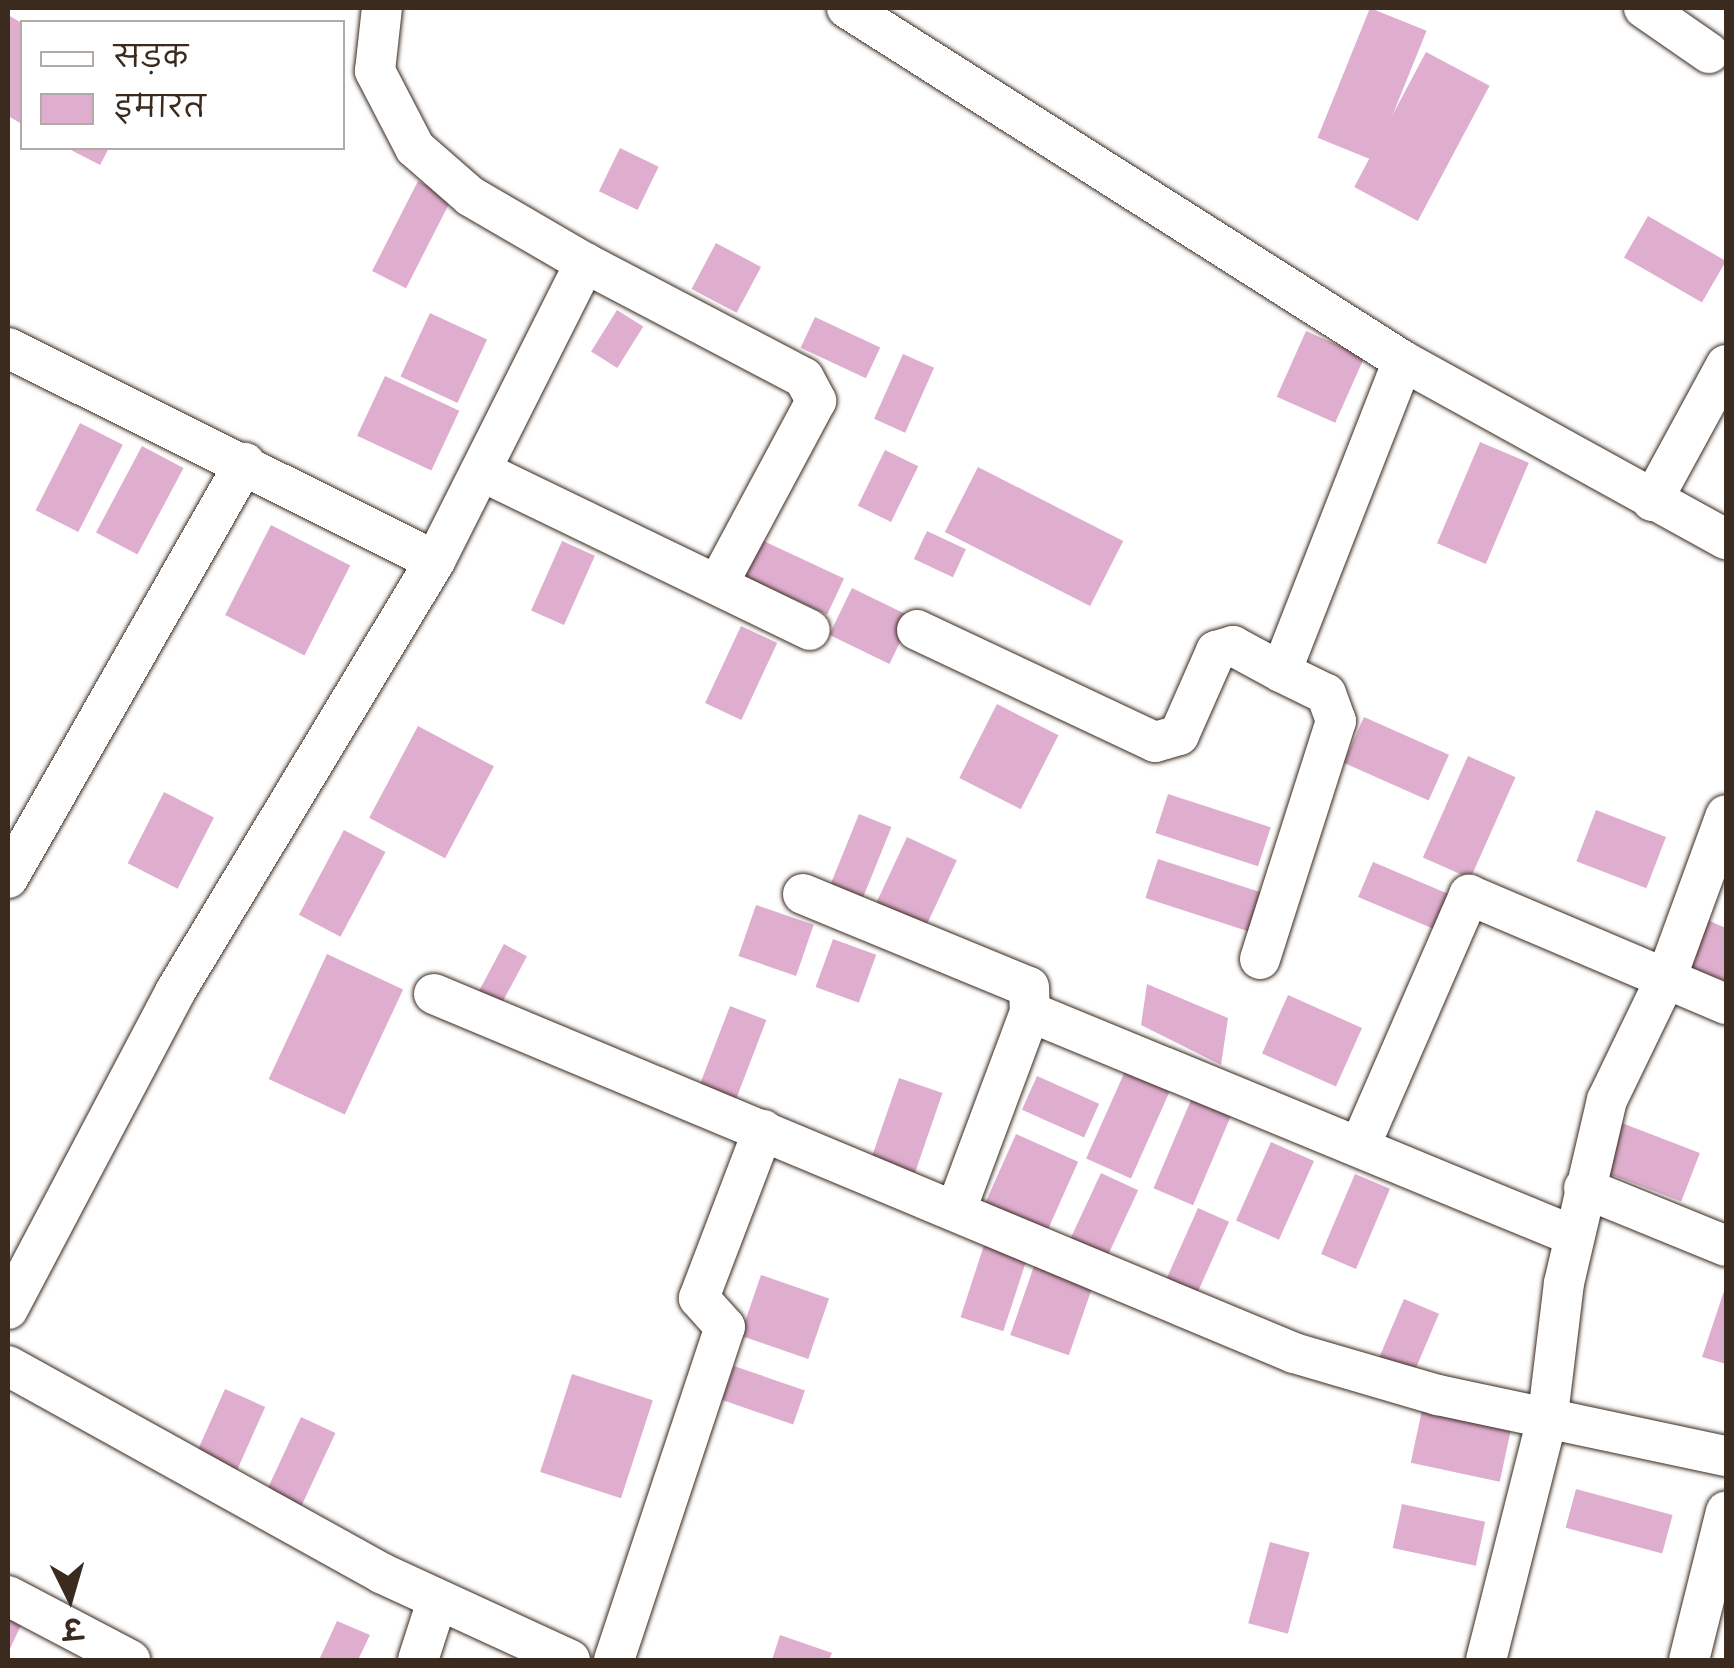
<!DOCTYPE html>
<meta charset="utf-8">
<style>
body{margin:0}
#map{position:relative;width:1734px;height:1668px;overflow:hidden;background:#fff;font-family:Caveat,"Playpen Sans Deva",sans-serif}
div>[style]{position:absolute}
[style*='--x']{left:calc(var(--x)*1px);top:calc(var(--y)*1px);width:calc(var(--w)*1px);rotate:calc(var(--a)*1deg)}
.building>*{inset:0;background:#dfaecf;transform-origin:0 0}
.roads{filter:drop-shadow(0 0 2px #3b2a1e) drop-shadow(0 0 2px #3b2a1e)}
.minor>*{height:40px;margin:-20px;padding:0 20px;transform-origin:20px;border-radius:20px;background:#fff}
span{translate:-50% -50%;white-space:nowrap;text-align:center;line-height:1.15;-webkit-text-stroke:8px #fff;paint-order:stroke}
.frame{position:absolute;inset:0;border:10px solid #3b2a1e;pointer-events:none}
.legend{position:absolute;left:20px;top:20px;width:325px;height:130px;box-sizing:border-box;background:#fff;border:2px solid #b1aaa5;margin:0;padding:12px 18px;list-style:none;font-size:30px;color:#3b2a1e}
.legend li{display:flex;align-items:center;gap:20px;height:50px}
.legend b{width:50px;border:2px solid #b1aaa5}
.north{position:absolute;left:20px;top:1548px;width:100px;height:100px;-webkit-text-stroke:8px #fff;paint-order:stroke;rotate:175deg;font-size:28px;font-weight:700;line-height:40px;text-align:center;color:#3b2a1e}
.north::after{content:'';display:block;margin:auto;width:35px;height:45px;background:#3b2a1e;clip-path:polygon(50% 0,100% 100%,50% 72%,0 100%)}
</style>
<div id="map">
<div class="building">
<div style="left:1370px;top:8px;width:61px;height:140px;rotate:22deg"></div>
<div style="clip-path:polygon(8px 15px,22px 23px,22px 124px,8px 116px)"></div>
<div style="left:1426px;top:52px;width:72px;height:153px;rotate:28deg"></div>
<div style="clip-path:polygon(67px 148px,109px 148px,100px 165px)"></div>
<div style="left:620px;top:148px;width:43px;height:48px;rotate:26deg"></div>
<div style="left:418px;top:181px;width:38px;height:101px;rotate:27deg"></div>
<div style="left:1648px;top:216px;width:90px;height:48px;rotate:30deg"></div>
<div style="left:716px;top:243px;width:51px;height:52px;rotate:28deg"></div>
<div style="left:617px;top:310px;width:31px;height:49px;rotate:32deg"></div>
<div style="left:430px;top:313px;width:63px;height:70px;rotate:25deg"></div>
<div style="left:815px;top:317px;width:72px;height:34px;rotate:25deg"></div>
<div style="left:1306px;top:331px;width:64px;height:72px;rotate:24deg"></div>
<div style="left:903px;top:354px;width:34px;height:71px;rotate:24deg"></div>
<div style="left:385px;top:376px;width:82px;height:66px;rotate:25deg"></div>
<div style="left:80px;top:423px;width:48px;height:98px;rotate:27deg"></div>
<div style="left:1480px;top:442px;width:53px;height:110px;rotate:23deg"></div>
<div style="left:142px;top:446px;width:47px;height:98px;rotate:28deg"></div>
<div style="left:885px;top:450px;width:37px;height:62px;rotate:26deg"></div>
<div style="left:978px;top:467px;width:163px;height:73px;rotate:27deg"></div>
<div style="left:271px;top:525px;width:89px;height:101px;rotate:27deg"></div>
<div style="left:927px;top:531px;width:43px;height:31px;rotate:25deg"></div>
<div style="left:757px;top:538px;width:96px;height:40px;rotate:25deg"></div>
<div style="left:562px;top:541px;width:36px;height:76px;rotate:24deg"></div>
<div style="left:852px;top:588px;width:67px;height:52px;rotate:26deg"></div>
<div style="left:741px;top:626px;width:40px;height:85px;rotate:25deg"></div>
<div style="left:997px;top:704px;width:69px;height:83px;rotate:27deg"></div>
<div style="left:1364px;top:717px;width:93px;height:50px;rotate:24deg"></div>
<div style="left:418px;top:726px;width:86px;height:104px;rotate:28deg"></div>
<div style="left:1468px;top:756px;width:52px;height:111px;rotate:24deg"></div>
<div style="left:164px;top:792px;width:56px;height:80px;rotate:27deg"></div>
<div style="left:1168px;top:794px;width:108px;height:41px;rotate:18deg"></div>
<div style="left:1596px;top:810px;width:75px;height:55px;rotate:21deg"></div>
<div style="left:859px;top:814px;width:35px;height:89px;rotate:22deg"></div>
<div style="left:344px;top:830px;width:47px;height:96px;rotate:28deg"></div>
<div style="left:907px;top:837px;width:55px;height:84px;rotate:25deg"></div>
<div style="left:1158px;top:859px;width:108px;height:41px;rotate:18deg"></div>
<div style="left:1373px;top:862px;width:86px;height:38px;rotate:23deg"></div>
<div style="left:756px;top:905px;width:61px;height:54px;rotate:19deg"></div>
<div style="clip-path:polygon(1700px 917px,1726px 928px,1726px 981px,1682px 964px)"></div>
<div style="left:833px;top:939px;width:46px;height:51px;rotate:20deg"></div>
<div style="left:504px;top:944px;width:26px;height:55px;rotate:28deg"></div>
<div style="left:327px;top:954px;width:84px;height:138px;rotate:25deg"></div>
<div style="clip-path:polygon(1147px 984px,1228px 1018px,1221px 1065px,1141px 1025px)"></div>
<div style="left:1288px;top:995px;width:81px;height:64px;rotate:24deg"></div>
<div style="left:730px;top:1006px;width:39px;height:95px;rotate:21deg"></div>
<div style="left:1126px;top:1069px;width:49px;height:98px;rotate:24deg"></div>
<div style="left:1037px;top:1076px;width:68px;height:37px;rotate:24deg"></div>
<div style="left:899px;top:1078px;width:46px;height:86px;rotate:19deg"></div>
<div style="left:1191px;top:1100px;width:43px;height:96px;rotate:23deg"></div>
<div style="left:1614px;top:1120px;width:92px;height:52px;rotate:21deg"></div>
<div style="left:1016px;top:1134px;width:68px;height:78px;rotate:24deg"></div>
<div style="left:1271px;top:1142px;width:47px;height:86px;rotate:24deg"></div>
<div style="left:1101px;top:1173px;width:41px;height:81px;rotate:25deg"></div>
<div style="left:1355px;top:1174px;width:38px;height:87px;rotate:23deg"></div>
<div style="left:1198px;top:1208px;width:34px;height:81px;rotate:24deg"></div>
<div style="left:984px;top:1245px;width:45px;height:76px;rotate:18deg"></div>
<div style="left:1034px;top:1266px;width:62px;height:73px;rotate:19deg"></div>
<div style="left:761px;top:1275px;width:72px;height:64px;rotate:19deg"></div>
<div style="clip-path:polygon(1726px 1285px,1726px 1364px,1702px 1357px)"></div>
<div style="left:1404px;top:1299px;width:38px;height:70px;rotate:23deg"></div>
<div style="left:734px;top:1366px;width:75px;height:36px;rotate:19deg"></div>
<div style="left:572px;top:1374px;width:85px;height:103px;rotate:18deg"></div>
<div style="left:225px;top:1389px;width:44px;height:69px;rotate:24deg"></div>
<div style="left:1422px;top:1410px;width:91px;height:54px;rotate:12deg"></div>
<div style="left:301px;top:1417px;width:38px;height:85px;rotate:25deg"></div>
<div style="left:1576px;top:1489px;width:100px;height:40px;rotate:15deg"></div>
<div style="left:1402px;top:1504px;width:85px;height:45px;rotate:12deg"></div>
<div style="left:1270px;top:1542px;width:41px;height:84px;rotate:15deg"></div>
<div style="clip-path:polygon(8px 1613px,23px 1621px,8px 1653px)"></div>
<div style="clip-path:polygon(337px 1621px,370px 1635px,358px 1660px,319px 1660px)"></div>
<div style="clip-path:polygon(780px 1635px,832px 1653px,829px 1660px,772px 1660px)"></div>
</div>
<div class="roads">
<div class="minor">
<div style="--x:847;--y:8;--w:659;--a:32.41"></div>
<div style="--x:1403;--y:361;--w:369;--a:28.9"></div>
<div style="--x:1644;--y:8;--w:79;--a:34.7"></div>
<div style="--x:585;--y:263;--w:247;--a:27.7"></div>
<div style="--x:804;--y:378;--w:26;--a:62"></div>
<div style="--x:816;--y:401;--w:208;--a:118.2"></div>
<div style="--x:8;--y:348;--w:477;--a:26.5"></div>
<div style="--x:481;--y:471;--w:365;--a:25.8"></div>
<div style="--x:1652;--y:501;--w:155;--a:-61.4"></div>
<div style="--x:917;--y:630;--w:263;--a:25.2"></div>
<div style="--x:1155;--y:742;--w:25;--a:-16"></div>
<div style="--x:1179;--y:735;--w:92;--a:-66.2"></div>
<div style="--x:1216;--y:651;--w:18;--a:-16"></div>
<div style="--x:1233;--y:646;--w:55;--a:28.4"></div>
<div style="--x:8;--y:878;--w:478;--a:-60.3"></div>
<div style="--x:803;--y:894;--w:244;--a:22.4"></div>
<div style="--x:1029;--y:987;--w:25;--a:88"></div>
<div style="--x:1030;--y:1012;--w:211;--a:110.5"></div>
<div style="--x:1260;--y:959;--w:250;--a:-72.3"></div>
<div style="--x:1336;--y:721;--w:29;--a:-110"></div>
<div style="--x:1326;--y:694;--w:50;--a:-153.9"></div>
<div style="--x:1281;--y:672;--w:334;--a:-68.6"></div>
<div style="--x:434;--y:994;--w:932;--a:22.66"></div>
<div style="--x:1294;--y:1353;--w:150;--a:16.3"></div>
<div style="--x:1438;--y:1395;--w:294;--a:12"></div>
<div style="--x:1030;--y:1012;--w:588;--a:22.38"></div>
<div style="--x:1360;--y:1146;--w:274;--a:-66.5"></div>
<div style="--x:1469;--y:895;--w:279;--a:23"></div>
<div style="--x:1584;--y:1188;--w:153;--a:22.2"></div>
<div style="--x:8;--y:1309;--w:358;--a:-62.2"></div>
<div style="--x:175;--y:992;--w:503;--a:-58.9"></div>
<div style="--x:435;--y:561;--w:334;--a:-63.3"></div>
<div style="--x:585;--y:263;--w:133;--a:-149.8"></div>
<div style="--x:470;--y:196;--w:73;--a:-138.9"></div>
<div style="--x:415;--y:148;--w:87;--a:-117.5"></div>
<div style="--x:375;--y:71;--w:63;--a:-83.7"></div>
<div style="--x:8;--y:1366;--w:427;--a:29"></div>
<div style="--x:381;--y:1573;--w:208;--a:24.7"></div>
<div style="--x:8;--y:1596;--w:138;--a:27.7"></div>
<div style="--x:418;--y:1660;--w:62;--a:-72.1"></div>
<div style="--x:614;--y:1660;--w:351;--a:-71.6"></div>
<div style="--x:725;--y:1327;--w:39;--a:-132"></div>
<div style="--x:699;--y:1298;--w:180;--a:-69.1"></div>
<div style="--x:1486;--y:1660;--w:253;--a:-75.8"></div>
<div style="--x:1548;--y:1415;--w:133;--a:-83.1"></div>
<div style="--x:1564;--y:1283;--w:188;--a:-76.8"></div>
<div style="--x:1607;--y:1100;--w:138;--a:-64.2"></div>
<div style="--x:1667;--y:976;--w:171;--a:-69.9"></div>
<div style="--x:1689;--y:1660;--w:153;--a:-76"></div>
</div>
</div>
<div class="frame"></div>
<ul class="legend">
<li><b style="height:12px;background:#fff"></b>सड़क</li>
<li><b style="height:28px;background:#dfaecf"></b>इमारत</li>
</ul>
<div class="north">उ</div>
</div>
